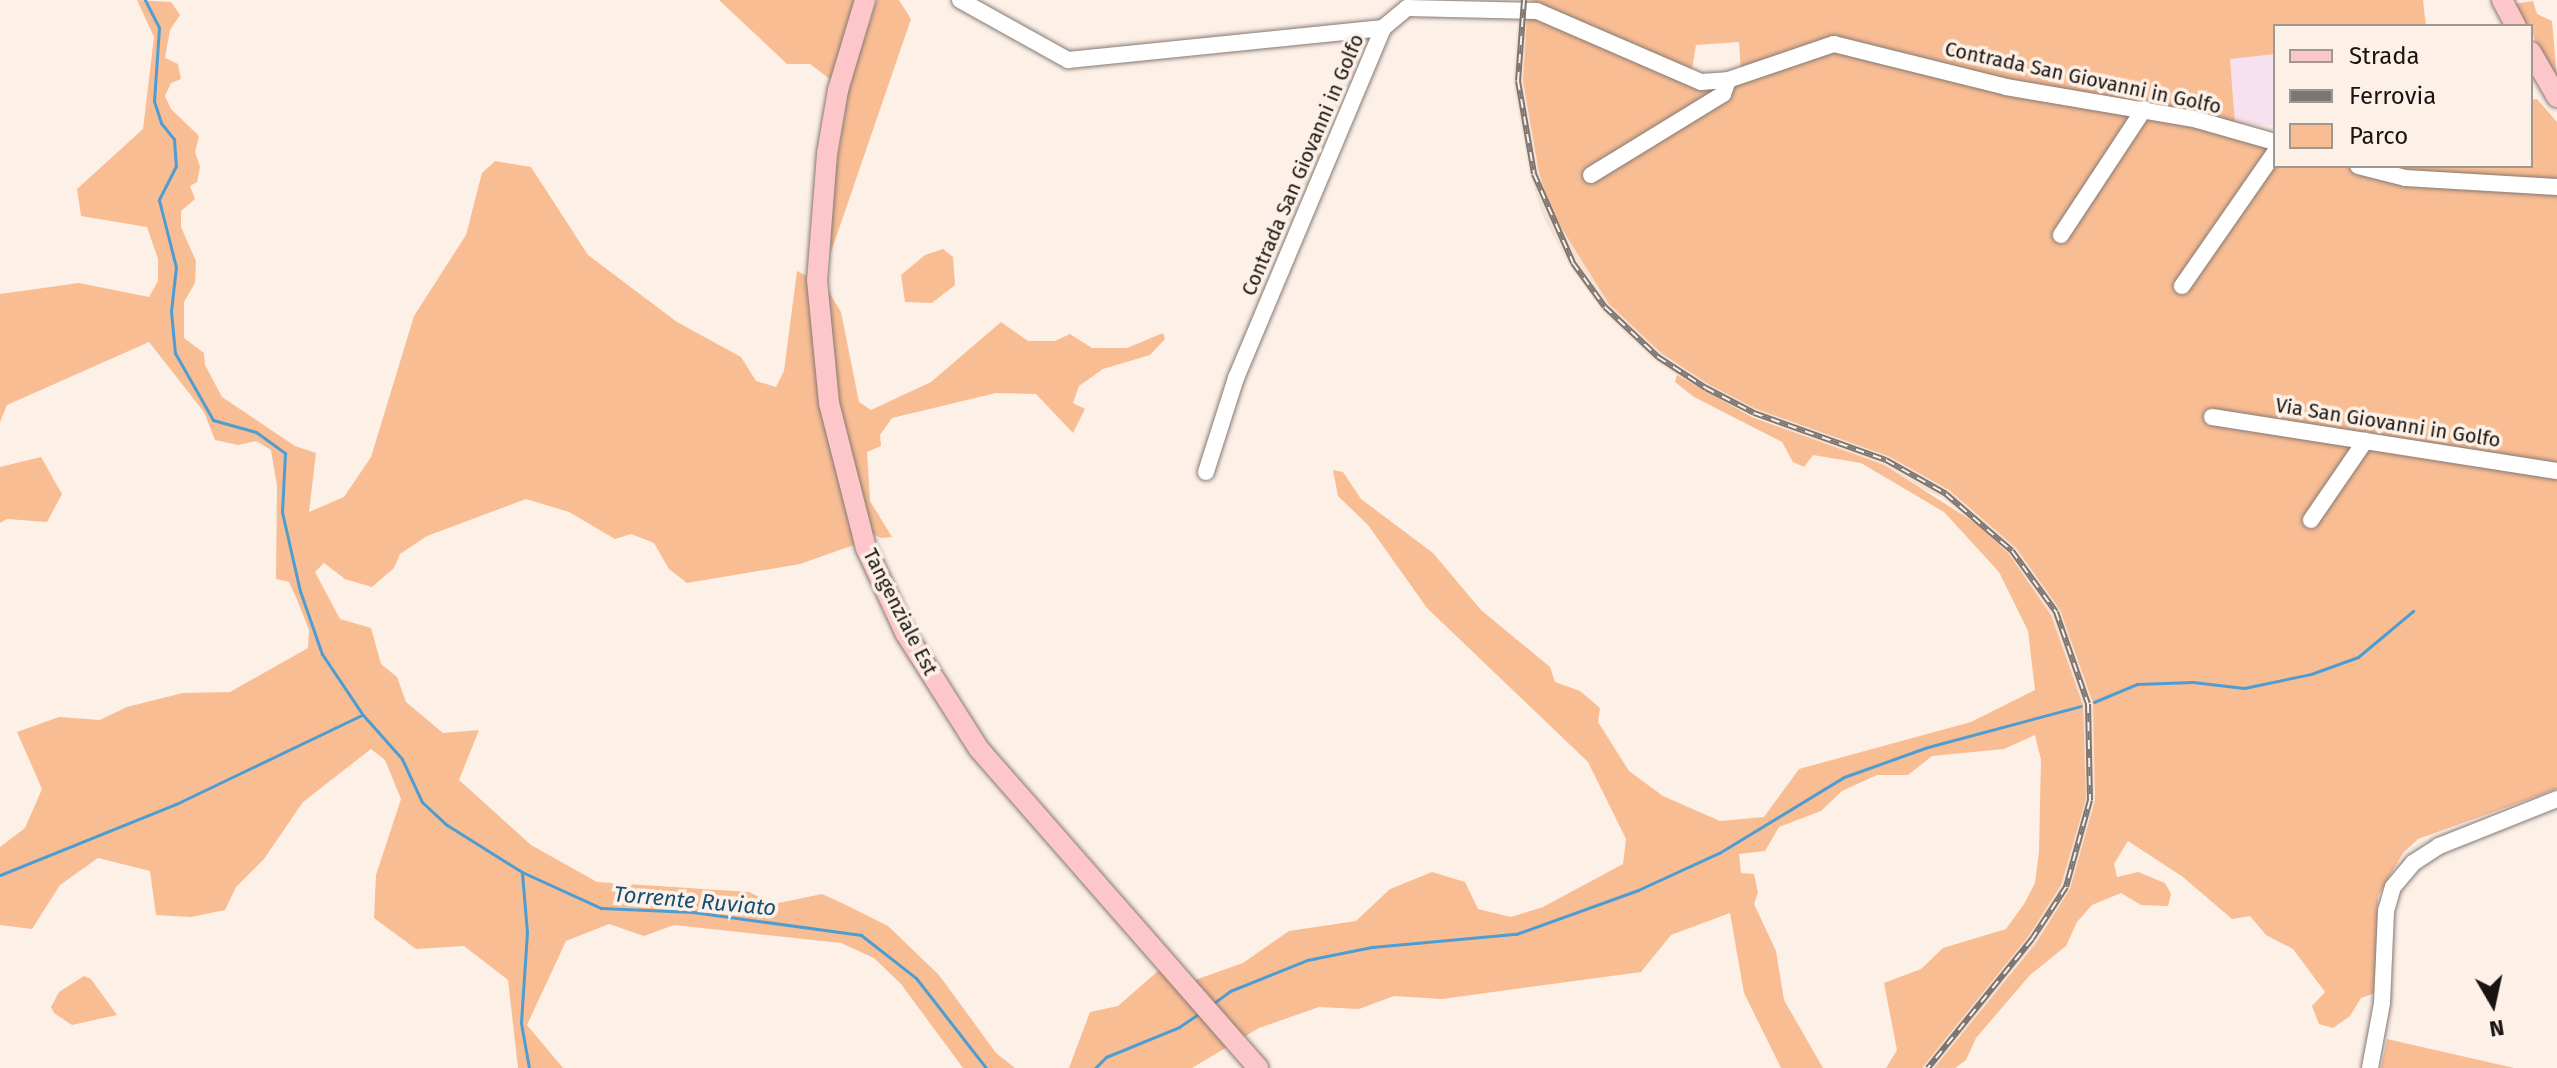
<!DOCTYPE html>
<style>
body{margin:0}
#map{position:relative;width:2557px;height:1068px;overflow:hidden;background:#fcf0e7;font-family:"Fira Sans",sans-serif}
div>[style]{position:absolute}
[style*='--x']{left:calc(var(--x)*1px);top:calc(var(--y)*1px);width:calc(var(--w)*1px);rotate:calc(var(--a)*1deg)}
.built>*{inset:0;background:#f5e1d4}
.industrial>*{inset:0;background:#f8e1ee}
.green>*{inset:0;background:#f9bd94}
.stream>*{height:3px;margin:-1.5px;padding:0 1.5px;transform-origin:1.5px;border-radius:1.5px;background:#4d9dd2}
.roads{filter:drop-shadow(0 0 2px #857972) drop-shadow(0 0 2px #857972)}
.minor>*{height:16px;margin:-8px;padding:0 8px;transform-origin:8px;border-radius:8px;background:#fff}
.major>*{height:20px;margin:-10px;padding:0 10px;transform-origin:10px;border-radius:10px;background:#fdc7ca}
.rail>*{height:6px;margin-top:-3px;transform-origin:0;background:repeating-linear-gradient(90deg,#fcf0e7 0 9px,#7d7570 0 18px);box-sizing:border-box;border-block:2px solid #7d7570}
span{translate:-50% -50%;white-space:nowrap;text-align:center;line-height:1.15;-webkit-text-stroke:7px #fcf0e7;paint-order:stroke}
.street-label{font-size:20px;color:#191412}
.water-label{font-size:22px;color:#145074;font-style:italic}
.legend{position:absolute;left:2273px;top:24px;width:260px;height:144px;box-sizing:border-box;background:#fcf0e7;border:2px solid #a19892;margin:0;padding:10px 14px;list-style:none;font-size:24px;color:#191412}
.legend li{display:flex;align-items:center;gap:16px;height:40px}
.legend b{width:40px;border:2px solid #a19892}
.north{position:absolute;left:2453px;top:964px;width:80px;height:80px;-webkit-text-stroke:6px #fcf0e7;paint-order:stroke;rotate:171deg;font-size:22px;font-weight:700;line-height:32px;text-align:center;color:#191412}
.north::after{content:'';display:block;margin:auto;width:28px;height:36px;background:#191412;clip-path:polygon(50% 0,100% 100%,50% 72%,0 100%)}
</style>
<div id="map">
<div class="built">
<div style="clip-path:polygon(1519px 0,1529px 0,1523px 81px,1539px 173px,1552px 213px,1609px 304px,1661px 353px,1708px 384px,1756px 409px,1888px 456px,1949px 490px,2016px 548px,2060px 610px,2093px 703px,2095px 800px,2070px 889px,2036px 943px,1934px 1068px,1922px 1068px,2028px 937px,2083px 705px,2051px 615px,2009px 554px,1943px 498px,1703px 392px,1655px 361px,1602px 311px,1569px 265px,1543px 216px,1530px 176px,1513px 82px)"></div>
</div>
<div class="industrial">
<div style="clip-path:polygon(2275px 54px,2275px 126px,2235px 123px,2230px 59px)"></div>
</div>
<div class="green">
<div style="clip-path:polygon(137px 0,171px 2px,180px 15px,170px 30px,165px 58px,178px 64px,181px 79px,171px 83px,165px 96px,171px 109px,199px 136px,195px 152px,200px 167px,197px 182px,190px 186px,195px 199px,181px 211px,181px 227px,196px 261px,195px 283px,184px 302px,184px 338px,204px 353px,205px 365px,222px 397px,295px 446px,316px 453px,309px 512px,344px 497px,371px 457px,414px 316px,466px 235px,482px 173px,495px 161px,531px 167px,588px 255px,677px 322px,741px 357px,756px 381px,776px 387px,784px 371px,797px 271px,811px 278px,854px 545px,800px 564px,687px 583px,669px 569px,654px 543px,631px 534px,615px 539px,569px 512px,526px 499px,427px 536px,400px 554px,394px 568px,372px 587px,345px 579px,324px 563px,315px 572px,340px 619px,371px 628px,381px 664px,397px 677px,406px 702px,443px 733px,479px 730px,459px 780px,531px 845px,597px 882px,749px 892px,774px 904px,822px 894px,844px 904px,888px 926px,939px 975px,996px 1053px,1015px 1068px,963px 1068px,901px 984px,874px 958px,841px 943px,674px 925px,644px 936px,609px 924px,566px 941px,527px 1025px,563px 1068px,518px 1068px,508px 980px,464px 946px,416px 949px,374px 918px,376px 875px,401px 799px,385px 760px,371px 749px,303px 802px,264px 859px,236px 887px,225px 910px,191px 917px,156px 915px,150px 871px,98px 858px,60px 885px,32px 929px,0 925px,0 847px,25px 828px,42px 789px,17px 732px,59px 717px,100px 720px,127px 707px,183px 693px,230px 692px,308px 648px,309px 630px,298px 602px,289px 582px,276px 579px,277px 486px,271px 450px,256px 441px,238px 445px,215px 440px,204px 412px,149px 342px,7px 405px,0 422px,0 294px,79px 283px,149px 297px,158px 281px,158px 259px,147px 227px,81px 216px,77px 189px,143px 129px,154px 37px)"></div>
<div style="clip-path:polygon(719px 0,858px 0,831px 80px,810px 64px,787px 64px)"></div>
<div style="clip-path:polygon(877px 0,899px 0,911px 19px,831px 252px,829px 211px,850px 81px)"></div>
<div style="clip-path:polygon(1530px 0,2423px 0,2426px 26px,2275px 26px,2275px 54px,2230px 59px,2235px 123px,2179px 108px,2009px 81px,1842px 40px,1741px 72px,1739px 42px,1696px 45px,1691px 75px)"></div>
<div style="clip-path:polygon(2533px 1px,2537px 14px,2552px 21px,2557px 77px,2514px 4px)"></div>
<div style="clip-path:polygon(1527px 12px,1704px 86px,1835px 47px,2275px 144px,2275px 166px,2353px 166px,2557px 188px,2557px 789px,2418px 839px,2403px 853px,2378px 896px,2375px 993px,2361px 998px,2350px 1016px,2333px 1028px,2319px 1024px,2312px 1006px,2325px 992px,2293px 949px,2266px 935px,2250px 916px,2232px 919px,2183px 877px,2128px 841px,2114px 864px,2117px 877px,2138px 872px,2165px 883px,2171px 894px,2168px 906px,2141px 905px,2121px 893px,2092px 905px,2077px 922px,2066px 946px,2030px 975px,1976px 1038px,1966px 1060px,1955px 1068px,1934px 1068px,2036px 943px,2070px 889px,2095px 800px,2093px 703px,2060px 610px,2016px 548px,1949px 490px,1888px 456px,1756px 409px,1708px 384px,1661px 353px,1609px 304px,1552px 213px,1539px 173px,1523px 81px)"></div>
<div style="clip-path:polygon(2537px 99px,2557px 122px,2557px 180px,2459px 179px,2377px 166px,2531px 166px,2531px 100px)"></div>
<div style="clip-path:polygon(943px 249px,953px 257px,955px 285px,932px 303px,905px 302px,901px 275px,925px 255px)"></div>
<div style="clip-path:polygon(824px 284px,841px 312px,859px 402px,871px 410px,931px 382px,1001px 322px,1028px 341px,1055px 341px,1070px 334px,1092px 348px,1127px 348px,1163px 333px,1165px 339px,1150px 355px,1103px 369px,1079px 386px,1073px 403px,1085px 409px,1073px 433px,1036px 394px,996px 393px,892px 418px,880px 435px,881px 446px,867px 452px,870px 501px,892px 537px,881px 538px,871px 533px,835px 402px)"></div>
<div style="clip-path:polygon(1677px 375px,1752px 417px,1884px 465px,1977px 524px,2009px 554px,2051px 615px,2083px 705px,2086px 799px,2061px 885px,2028px 937px,1922px 1068px,1886px 1068px,1897px 1050px,1884px 983px,1921px 969px,1943px 948px,2006px 929px,2024px 904px,2035px 883px,2039px 851px,2041px 760px,2035px 735px,2004px 749px,1932px 756px,1908px 775px,1877px 775px,1842px 791px,1821px 811px,1779px 827px,1765px 851px,1739px 854px,1741px 873px,1754px 874px,1758px 892px,1754px 904px,1776px 951px,1784px 1000px,1823px 1068px,1781px 1068px,1744px 993px,1730px 913px,1671px 935px,1641px 972px,1442px 999px,1394px 996px,1359px 1009px,1319px 1007px,1259px 1028px,1192px 1068px,1069px 1068px,1090px 1012px,1118px 1006px,1158px 971px,1195px 980px,1243px 963px,1289px 931px,1356px 921px,1390px 889px,1432px 872px,1465px 882px,1478px 909px,1511px 917px,1543px 907px,1623px 864px,1626px 839px,1588px 762px,1427px 608px,1368px 525px,1338px 496px,1333px 470px,1343px 472px,1361px 499px,1433px 553px,1481px 610px,1550px 667px,1555px 682px,1580px 691px,1600px 708px,1598px 722px,1629px 771px,1663px 796px,1720px 821px,1764px 817px,1799px 769px,1971px 722px,2035px 690px,2028px 631px,1999px 572px,1944px 512px,1861px 463px,1813px 455px,1804px 467px,1793px 462px,1782px 442px,1694px 397px,1675px 382px)"></div>
<div style="clip-path:polygon(41px 457px,62px 494px,47px 522px,7px 519px,0 523px,0 467px)"></div>
<div style="clip-path:polygon(84px 976px,91px 979px,117px 1015px,72px 1025px,54px 1013px,51px 1007px,59px 992px)"></div>
<div style="clip-path:polygon(2387px 1039px,2514px 1068px,2381px 1068px)"></div>
</div>
<div class="stream">
<div style="--x:145;--y:0;--w:31;--a:63"></div>
<div style="--x:159;--y:28;--w:73;--a:93.9"></div>
<div style="--x:154;--y:101;--w:23;--a:72"></div>
<div style="--x:161;--y:123;--w:21;--a:51"></div>
<div style="--x:174;--y:139;--w:27;--a:86"></div>
<div style="--x:176;--y:166;--w:38;--a:117"></div>
<div style="--x:159;--y:200;--w:69;--a:75.8"></div>
<div style="--x:176;--y:267;--w:44;--a:96.5"></div>
<div style="--x:171;--y:311;--w:42;--a:84.6"></div>
<div style="--x:175;--y:353;--w:77;--a:60.4"></div>
<div style="--x:213;--y:420;--w:45;--a:15.6"></div>
<div style="--x:256;--y:432;--w:36;--a:36"></div>
<div style="--x:285;--y:453;--w:59;--a:92.9"></div>
<div style="--x:282;--y:512;--w:81;--a:77.2"></div>
<div style="--x:300;--y:591;--w:67;--a:70.8"></div>
<div style="--x:322;--y:654;--w:73;--a:56.1"></div>
<div style="--x:363;--y:715;--w:59;--a:48.4"></div>
<div style="--x:402;--y:759;--w:47;--a:65.1"></div>
<div style="--x:422;--y:802;--w:34;--a:43"></div>
<div style="--x:447;--y:825;--w:89;--a:32.1"></div>
<div style="--x:522;--y:872;--w:87;--a:24.5"></div>
<div style="--x:601;--y:908;--w:92;--a:2.5"></div>
<div style="--x:693;--y:912;--w:170;--a:7.8"></div>
<div style="--x:861;--y:935;--w:70;--a:38"></div>
<div style="--x:916;--y:978;--w:114;--a:52.1"></div>
<div style="--x:2094;--y:702;--w:47;--a:-22.7"></div>
<div style="--x:2137;--y:684;--w:56;--a:-2"></div>
<div style="--x:2193;--y:682;--w:51;--a:6.7"></div>
<div style="--x:2244;--y:688;--w:68;--a:-11.8"></div>
<div style="--x:2311;--y:674;--w:50;--a:-19.9"></div>
<div style="--x:2358;--y:657;--w:72;--a:-39.9"></div>
<div style="--x:522;--y:873;--w:59;--a:85.2"></div>
<div style="--x:527;--y:932;--w:91;--a:93.8"></div>
<div style="--x:521;--y:1023;--w:46;--a:79.9"></div>
<div style="--x:0;--y:875;--w:190;--a:-22"></div>
<div style="--x:176;--y:804;--w:206;--a:-25.6"></div>
<div style="--x:1211;--y:1005;--w:24;--a:-36"></div>
<div style="--x:1230;--y:991;--w:83;--a:-21.9"></div>
<div style="--x:1307;--y:960;--w:66;--a:-11.3"></div>
<div style="--x:1372;--y:947;--w:145;--a:-5.2"></div>
<div style="--x:1516;--y:934;--w:130;--a:-19.8"></div>
<div style="--x:1638;--y:890;--w:89;--a:-24.6"></div>
<div style="--x:1719;--y:853;--w:146;--a:-31.3"></div>
<div style="--x:1844;--y:777;--w:89;--a:-19.7"></div>
<div style="--x:1928;--y:747;--w:158;--a:-15"></div>
<div style="--x:1095;--y:1068;--w:16;--a:-45"></div>
<div style="--x:1106;--y:1057;--w:79;--a:-22.3"></div>
<div style="--x:1179;--y:1027;--w:23;--a:-34"></div>
</div>
<div class="roads">
<div class="minor">
<div style="--x:960;--y:0;--w:124;--a:29.1"></div>
<div style="--x:1068;--y:60;--w:317;--a:-5.8"></div>
<div style="--x:2358;--y:166;--w:49;--a:14.3"></div>
<div style="--x:2405;--y:178;--w:152;--a:3.4"></div>
<div style="--x:1591;--y:175;--w:155;--a:-31.5"></div>
<div style="--x:1723;--y:94;--w:15;--a:-70"></div>
<div style="--x:2061;--y:235;--w:151;--a:-56.6"></div>
<div style="--x:2182;--y:286;--w:163;--a:-55.2"></div>
<div style="--x:2212;--y:417;--w:349;--a:8.9"></div>
<div style="--x:1206;--y:472;--w:99;--a:-72.3"></div>
<div style="--x:1236;--y:378;--w:380;--a:-67.2"></div>
<div style="--x:1383;--y:28;--w:31;--a:-40"></div>
<div style="--x:1407;--y:8;--w:130;--a:1.3"></div>
<div style="--x:1537;--y:11;--w:179;--a:23.4"></div>
<div style="--x:1701;--y:82;--w:27;--a:-4"></div>
<div style="--x:1728;--y:80;--w:112;--a:-18.8"></div>
<div style="--x:1834;--y:44;--w:177;--a:14"></div>
<div style="--x:2006;--y:87;--w:191;--a:9.7"></div>
<div style="--x:2194;--y:119;--w:84;--a:15.9"></div>
<div style="--x:2311;--y:520;--w:96;--a:-55.6"></div>
<div style="--x:2370;--y:1068;--w:66;--a:-79.5"></div>
<div style="--x:2382;--y:1003;--w:92;--a:-87.5"></div>
<div style="--x:2386;--y:911;--w:25;--a:-74"></div>
<div style="--x:2393;--y:887;--w:31;--a:-50"></div>
<div style="--x:2413;--y:863;--w:31;--a:-33"></div>
<div style="--x:2439;--y:846;--w:127;--a:-21.7"></div>
</div>
<div class="major">
<div style="--x:865;--y:0;--w:94;--a:106.7"></div>
<div style="--x:838;--y:90;--w:65;--a:99.8"></div>
<div style="--x:827;--y:154;--w:126;--a:94.5"></div>
<div style="--x:817;--y:280;--w:124;--a:84.4"></div>
<div style="--x:829;--y:403;--w:150;--a:75.7"></div>
<div style="--x:866;--y:548;--w:95;--a:65.1"></div>
<div style="--x:906;--y:634;--w:136;--a:57.6"></div>
<div style="--x:979;--y:749;--w:424;--a:48.8"></div>
<div style="--x:2502;--y:0;--w:30;--a:62"></div>
<div style="--x:2531;--y:52;--w:52;--a:60"></div>
</div>
</div>
<div class="rail">
<div style="--x:1524;--y:0;--w:81;--a:94.2"></div>
<div style="--x:1518;--y:81;--w:94;--a:80.2"></div>
<div style="--x:1534;--y:174;--w:97;--a:66.3"></div>
<div style="--x:1573;--y:263;--w:54;--a:54"></div>
<div style="--x:1605;--y:307;--w:73;--a:43.3"></div>
<div style="--x:1658;--y:357;--w:57;--a:32.9"></div>
<div style="--x:1706;--y:388;--w:54;--a:27.5"></div>
<div style="--x:1754;--y:413;--w:140;--a:19.6"></div>
<div style="--x:1886;--y:460;--w:69;--a:29.5"></div>
<div style="--x:1946;--y:494;--w:87;--a:40.8"></div>
<div style="--x:2012;--y:551;--w:75;--a:54.2"></div>
<div style="--x:2056;--y:612;--w:97;--a:70.8"></div>
<div style="--x:2088;--y:704;--w:96;--a:88.8"></div>
<div style="--x:2090;--y:800;--w:90;--a:105.4"></div>
<div style="--x:2066;--y:887;--w:62;--a:123.2"></div>
<div style="--x:2032;--y:939;--w:166;--a:128.9"></div>
</div>
<div class="street-label">
<span style="left:2083px;top:78px;rotate:12deg">Contrada San Giovanni in Golfo</span>
<span style="left:1303px;top:165px;rotate:-67deg">Contrada San Giovanni in Golfo</span>
<span style="left:2388px;top:423px;rotate:9deg">Via San Giovanni in Golfo</span>
<span style="left:900px;top:612px;rotate:63deg">Tangenziale Est</span>
</div>
<div class="water-label">
<span style="left:695px;top:901px;rotate:5deg">Torrente Ruviato</span>
</div>
<ul class="legend">
<li><b style="height:10px;background:#fdc7ca"></b>Strada</li>
<li><b style="height:10px;background:#7d7570"></b>Ferrovia</li>
<li><b style="height:22px;background:#f9bd94"></b>Parco</li>
</ul>
<div class="north">N</div>
</div>
